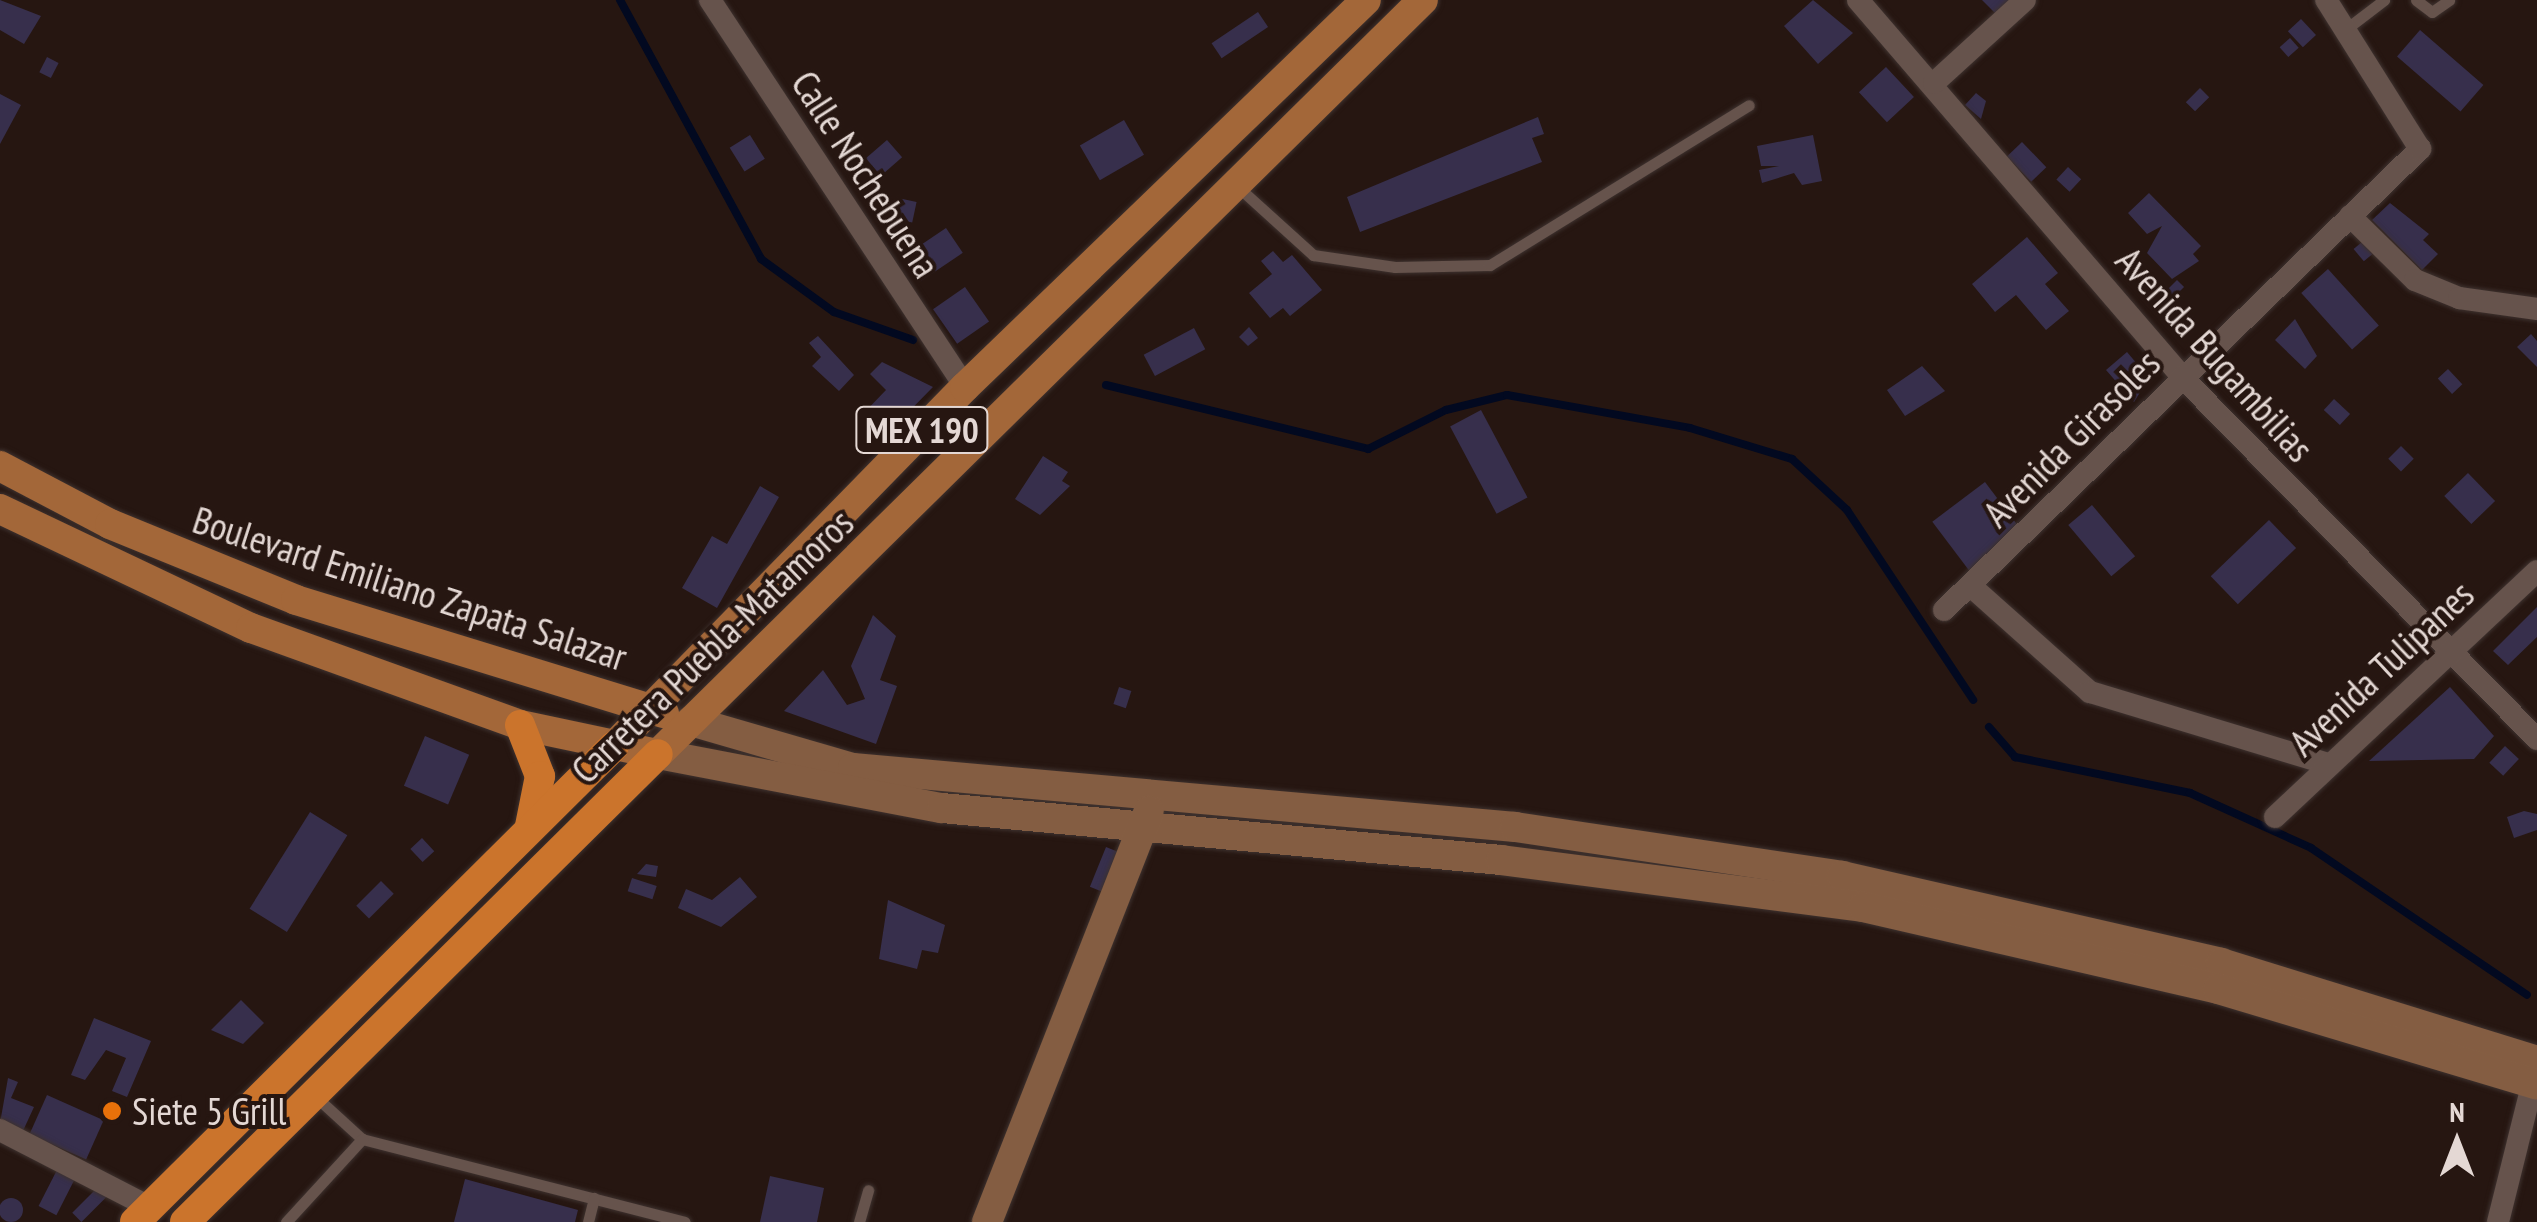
<!DOCTYPE html>
<style>
body{margin:0}
#map{position:relative;width:2537px;height:1222px;overflow:hidden;background:#261611;font-family:"PT Sans Narrow",sans-serif}
div>[style]{position:absolute}
[style*='--x']{left:calc(var(--x)*1px);top:calc(var(--y)*1px);width:calc(var(--w)*1px);rotate:calc(var(--a)*1deg)}
.stream>*{height:8px;margin:-4px;padding:0 4px;transform-origin:4px;border-radius:4px;background:#020920}
.building>*{inset:0;background:#372f4c;transform-origin:0 0}
.round{border-radius:50%}
.roads{filter:drop-shadow(0 0 2px #3e322f) drop-shadow(0 0 2px #3e322f)}
.lane>*{height:11px;margin:-5.5px;padding:0 5.5px;transform-origin:5.5px;border-radius:5.5px;background:#66534c}
.street>*{height:22px;margin:-11px;padding:0 11px;transform-origin:11px;border-radius:11px;background:#66534c}
.secondary>*{height:30px;margin:-15px;padding:0 15px;transform-origin:15px;border-radius:15px;background:#845d42}
.primary>*{height:30px;margin:-15px;padding:0 15px;transform-origin:15px;border-radius:15px;background:#a36739}
.highway>*{height:30px;margin:-15px;padding:0 15px;transform-origin:15px;border-radius:15px;background:#cb742c}
.dots>*{width:28px;height:28px;translate:-50% -50%;box-sizing:border-box;border:5px solid #261611;border-radius:50%}
span{translate:-50% -50%;white-space:nowrap;text-align:center;line-height:1.15;-webkit-text-stroke:8px #261611;paint-order:stroke}
.shield-label span{padding:2px 8px;background:#261611;border:2px solid;border-radius:8px;-webkit-text-stroke-width:0}
.shield-label{font-size:35px;color:#e4d8d4;font-weight:700}
.street-label{font-size:38px;color:#e4d8d4}
.poi-label{font-size:38px;color:#e4d8d4}
.left{translate:0 -50%;text-align:left}
.north{position:absolute;left:2407px;top:1092px;width:100px;height:100px;-webkit-text-stroke:8px #261611;paint-order:stroke;rotate:0deg;font-size:28px;font-weight:700;line-height:40px;text-align:center;color:#e4d8d4}
.north::after{content:'';display:block;margin:auto;width:35px;height:45px;background:#e4d8d4;clip-path:polygon(50% 0,100% 100%,50% 72%,0 100%)}
</style>
<div id="map">
<div class="stream">
<div style="--x:620;--y:0;--w:295;--a:61.4"></div>
<div style="--x:761;--y:259;--w:90;--a:36"></div>
<div style="--x:834;--y:312;--w:84;--a:19.5"></div>
<div style="--x:1106;--y:385;--w:270;--a:13.7"></div>
<div style="--x:1368;--y:449;--w:87;--a:-26.6"></div>
<div style="--x:1446;--y:410;--w:63;--a:-13.8"></div>
<div style="--x:1507;--y:395;--w:186;--a:10.2"></div>
<div style="--x:1690;--y:428;--w:107;--a:16.9"></div>
<div style="--x:1792;--y:459;--w:75;--a:42.8"></div>
<div style="--x:1847;--y:510;--w:228;--a:56.4"></div>
<div style="--x:1989;--y:727;--w:40;--a:49"></div>
<div style="--x:2015;--y:757;--w:179;--a:11.6"></div>
<div style="--x:2190;--y:793;--w:133;--a:24.4"></div>
<div style="--x:2311;--y:848;--w:261;--a:34.2"></div>
</div>
<div class="building">
<div style="clip-path:polygon(0 0,41px 16px,24px 44px,0 30px)"></div>
<div style="clip-path:polygon(1813px 0,1853px 33px,1818px 64px,1784px 26px)"></div>
<div style="clip-path:polygon(1982px 0,2010px 0,1996px 14px)"></div>
<div style="left:1258px;top:12px;width:18px;height:56px;rotate:56deg"></div>
<div style="left:2301px;top:19px;width:22px;height:18px;rotate:47deg"></div>
<div style="left:2420px;top:30px;width:84px;height:35px;rotate:41deg"></div>
<div style="left:2290px;top:38px;width:13px;height:14px;rotate:48deg"></div>
<div style="left:47px;top:57px;width:13px;height:17px;rotate:27deg"></div>
<div style="left:1886px;top:67px;width:41px;height:37px;rotate:47deg"></div>
<div style="left:2200px;top:88px;width:13px;height:20px;rotate:45deg"></div>
<div style="clip-path:polygon(1976px 93px,1986px 101px,1981px 119px,1965px 105px)"></div>
<div style="clip-path:polygon(0 94px,21px 105px,0 144px)"></div>
<div style="clip-path:polygon(1538px 117px,1544px 134px,1532px 138px,1542px 162px,1360px 232px,1347px 197px)"></div>
<div style="left:1124px;top:120px;width:40px;height:51px;rotate:60deg"></div>
<div style="left:750px;top:135px;width:28px;height:24px;rotate:58deg"></div>
<div style="clip-path:polygon(1813px 135px,1822px 181px,1802px 185px,1794px 173px,1762px 183px,1759px 170px,1779px 166px,1761px 166px,1757px 146px)"></div>
<div style="left:887px;top:140px;width:23px;height:28px;rotate:49deg"></div>
<div style="left:2022px;top:142px;width:35px;height:21px;rotate:46deg"></div>
<div style="left:2068px;top:167px;width:18px;height:17px;rotate:43deg"></div>
<div style="clip-path:polygon(2149px 193px,2201px 246px,2193px 254px,2199px 261px,2172px 279px,2147px 253px,2162px 226px,2147px 234px,2128px 213px)"></div>
<div style="left:898px;top:198px;width:19px;height:21px;rotate:12deg"></div>
<div style="clip-path:polygon(2390px 203px,2429px 234px,2423px 240px,2438px 254px,2422px 270px,2372px 220px)"></div>
<div style="left:946px;top:228px;width:30px;height:54px;rotate:56deg"></div>
<div style="clip-path:polygon(2027px 237px,2058px 273px,2045px 284px,2069px 311px,2046px 330px,2016px 295px,1995px 312px,1972px 284px)"></div>
<div style="left:2362px;top:242px;width:16px;height:11px;rotate:50deg"></div>
<div style="clip-path:polygon(1273px 251px,1283px 262px,1292px 255px,1322px 290px,1290px 316px,1283px 308px,1270px 318px,1249px 293px,1272px 274px,1261px 261px)"></div>
<div style="left:2328px;top:269px;width:76px;height:36px;rotate:48deg"></div>
<div style="left:2177px;top:280px;width:10px;height:18px;rotate:45deg"></div>
<div style="left:965px;top:287px;width:42px;height:39px;rotate:55deg"></div>
<div style="clip-path:polygon(2295px 319px,2317px 356px,2305px 369px,2275px 340px)"></div>
<div style="clip-path:polygon(1249px 327px,1258px 338px,1248px 346px,1239px 337px)"></div>
<div style="left:1194px;top:328px;width:24px;height:57px;rotate:62deg"></div>
<div style="clip-path:polygon(2531px 334px,2537px 341px,2537px 367px,2517px 347px)"></div>
<div style="clip-path:polygon(818px 336px,854px 375px,839px 391px,812px 366px,821px 357px,809px 343px)"></div>
<div style="clip-path:polygon(2127px 352px,2149px 378px,2134px 402px,2106px 370px)"></div>
<div style="clip-path:polygon(882px 362px,933px 387px,883px 438px,860px 417px,886px 390px,870px 374px)"></div>
<div style="clip-path:polygon(1922px 366px,1945px 391px,1905px 416px,1887px 390px)"></div>
<div style="left:2448px;top:369px;width:21px;height:14px;rotate:47deg"></div>
<div style="left:2334px;top:399px;width:22px;height:15px;rotate:43deg"></div>
<div style="left:1481px;top:410px;width:99px;height:35px;rotate:62deg"></div>
<div style="left:2401px;top:446px;width:18px;height:18px;rotate:45deg"></div>
<div style="clip-path:polygon(1043px 456px,1068px 472px,1062px 481px,1070px 486px,1040px 515px,1015px 499px)"></div>
<div style="left:2468px;top:473px;width:39px;height:33px;rotate:46deg"></div>
<div style="left:1985px;top:482px;width:64px;height:66px;rotate:53deg"></div>
<div style="clip-path:polygon(760px 486px,779px 497px,717px 608px,682px 588px,712px 536px,727px 544px)"></div>
<div style="left:2092px;top:505px;width:67px;height:31px;rotate:50deg"></div>
<div style="left:2269px;top:520px;width:39px;height:81px;rotate:46deg"></div>
<div style="clip-path:polygon(2537px 607px,2537px 637px,2508px 665px,2493px 651px)"></div>
<div style="clip-path:polygon(873px 615px,896px 636px,880px 680px,897px 686px,876px 744px,784px 711px,823px 670px,847px 705px,865px 699px,851px 666px)"></div>
<div style="left:1119px;top:687px;width:13px;height:18px;rotate:18deg"></div>
<div style="clip-path:polygon(2450px 687px,2494px 736px,2474px 759px,2369px 761px)"></div>
<div style="left:425px;top:736px;width:48px;height:54px;rotate:23deg"></div>
<div style="left:2505px;top:746px;width:19px;height:23px;rotate:43deg"></div>
<div style="clip-path:polygon(2524px 811px,2537px 814px,2537px 830px,2514px 838px,2507px 817px)"></div>
<div style="left:310px;top:812px;width:44px;height:114px;rotate:32deg"></div>
<div style="left:422px;top:838px;width:18px;height:16px;rotate:47deg"></div>
<div style="left:1106px;top:847px;width:27px;height:43px;rotate:22deg"></div>
<div style="clip-path:polygon(646px 864px,658px 866px,656px 877px,637px 874px)"></div>
<div style="clip-path:polygon(740px 877px,757px 897px,721px 927px,678px 908px,686px 889px,712px 900px)"></div>
<div style="left:632px;top:878px;width:26px;height:14px;rotate:18deg"></div>
<div style="left:381px;top:881px;width:18px;height:35px;rotate:45deg"></div>
<div style="clip-path:polygon(888px 900px,945px 925px,938px 953px,922px 950px,917px 969px,879px 959px)"></div>
<div style="clip-path:polygon(241px 1000px,264px 1023px,243px 1044px,211px 1030px)"></div>
<div style="clip-path:polygon(94px 1018px,151px 1041px,127px 1097px,112px 1091px,126px 1058px,106px 1050px,85px 1080px,71px 1075px)"></div>
<div style="clip-path:polygon(8px 1078px,18px 1082px,11px 1098px,34px 1107px,22px 1133px,0 1123px)"></div>
<div style="left:47px;top:1095px;width:62px;height:43px;rotate:24deg"></div>
<div style="left:59px;top:1166px;width:20px;height:45px;rotate:27deg"></div>
<div style="clip-path:polygon(770px 1176px,824px 1188px,817px 1222px,760px 1222px)"></div>
<div style="clip-path:polygon(465px 1179px,578px 1210px,575px 1222px,454px 1222px)"></div>
<div style="left:97px;top:1188px;width:13px;height:35px;rotate:45deg"></div>
<div class="round" style="left:-1px;top:1198px;width:24px;height:24px"></div>
</div>
<div class="roads">
<div class="lane">
<div style="--x:2416;--y:0;--w:20;--a:37"></div>
<div style="--x:2432;--y:12;--w:21;--a:-35"></div>
<div style="--x:2346;--y:29;--w:48;--a:-37.3"></div>
<div style="--x:1237;--y:186;--w:103;--a:42.2"></div>
<div style="--x:1313;--y:255;--w:83;--a:8.3"></div>
<div style="--x:1395;--y:267;--w:95;--a:-1.2"></div>
<div style="--x:1490;--y:265;--w:304;--a:-31.7"></div>
<div style="--x:316;--y:1097;--w:62;--a:42.4"></div>
<div style="--x:362;--y:1139;--w:333;--a:14.4"></div>
<div style="--x:286;--y:1222;--w:113;--a:-47.5"></div>
<div style="--x:588;--y:1222;--w:25;--a:-76"></div>
<div style="--x:859;--y:1222;--w:33;--a:-74"></div>
</div>
<div class="street">
<div style="--x:710;--y:0;--w:463;--a:56.6"></div>
<div style="--x:1858;--y:0;--w:497;--a:49.3"></div>
<div style="--x:2182;--y:377;--w:507;--a:45.56"></div>
<div style="--x:1934;--y:83;--w:123;--a:-42.4"></div>
<div style="--x:2350;--y:216;--w:91;--a:44.6"></div>
<div style="--x:2415;--y:280;--w:48;--a:22.2"></div>
<div style="--x:2459;--y:298;--w:79;--a:8"></div>
<div style="--x:1972;--y:587;--w:158;--a:41.7"></div>
<div style="--x:2090;--y:692;--w:250;--a:16.8"></div>
<div style="--x:1944;--y:610;--w:663;--a:-44.08"></div>
<div style="--x:2420;--y:149;--w:176;--a:-122.2"></div>
<div style="--x:2275;--y:817;--w:359;--a:-43.2"></div>
<div style="--x:0;--y:1130;--w:168;--a:27.3"></div>
<div style="--x:2498;--y:1222;--w:157;--a:-76"></div>
</div>
<div class="secondary">
<div style="--x:691;--y:721;--w:169;--a:16.2"></div>
<div style="--x:853;--y:768;--w:665;--a:5.09"></div>
<div style="--x:1515;--y:827;--w:331;--a:8.5"></div>
<div style="--x:1842;--y:876;--w:389;--a:12.9"></div>
<div style="--x:2221;--y:963;--w:331;--a:17.2"></div>
<div style="--x:658;--y:754;--w:289;--a:10.8"></div>
<div style="--x:942;--y:808;--w:561;--a:5.31"></div>
<div style="--x:1501;--y:860;--w:365;--a:7.4"></div>
<div style="--x:1863;--y:907;--w:364;--a:13"></div>
<div style="--x:2218;--y:989;--w:333;--a:16.7"></div>
<div style="--x:987;--y:1222;--w:442;--a:-68.5"></div>
</div>
<div class="primary">
<div style="--x:0;--y:466;--w:124;--a:27.8"></div>
<div style="--x:110;--y:524;--w:201;--a:22.2"></div>
<div style="--x:296;--y:600;--w:385;--a:17.1"></div>
<div style="--x:0;--y:509;--w:278;--a:25.4"></div>
<div style="--x:251;--y:628;--w:286;--a:19.8"></div>
<div style="--x:520;--y:725;--w:141;--a:11.9"></div>
<div style="--x:658;--y:754;--w:1074;--a:-44.59"></div>
<div style="--x:614;--y:746;--w:502;--a:-45.65"></div>
<div style="--x:965;--y:387;--w:557;--a:-43.98"></div>
</div>
<div class="highway">
<div style="--x:520;--y:725;--w:55;--a:68.6"></div>
<div style="--x:540;--y:776;--w:51;--a:101.3"></div>
<div style="--x:135;--y:1222;--w:675;--a:-44.82"></div>
<div style="--x:185;--y:1222;--w:665;--a:-44.7"></div>
</div>
</div>
<div class="dots">
<div style="left:112px;top:1111px;background:#e8710a"></div>
</div>
<div class="shield-label">
<span style="left:922px;top:430px">MEX 190</span>
</div>
<div class="street-label">
<span style="left:866px;top:174px;rotate:57deg">Calle Nochebuena</span>
<span style="left:2215px;top:354px;rotate:48deg">Avenida Bugambilias</span>
<span style="left:2071px;top:438px;rotate:-45deg">Avenida Girasoles</span>
<span style="left:410px;top:588px;rotate:18deg">Boulevard Emiliano Zapata Salazar</span>
<span style="left:712px;top:646px;rotate:-44deg">Carretera Puebla-Matamoros</span>
<span style="left:2381px;top:668px;rotate:-43deg">Avenida Tulipanes</span>
</div>
<div class="poi-label">
<span class="left" style="left:132px;top:1111px">Siete 5 Grill</span>
</div>
<div class="north">N</div>
</div>
